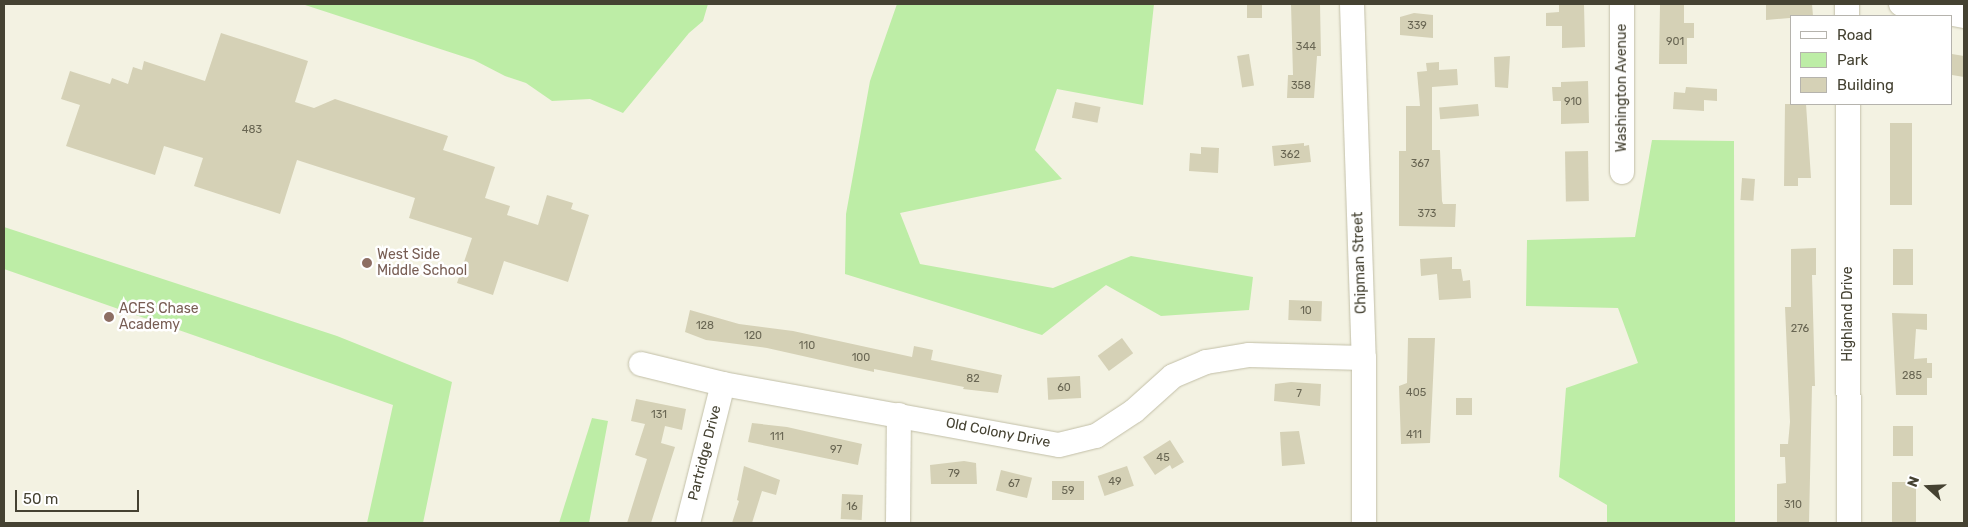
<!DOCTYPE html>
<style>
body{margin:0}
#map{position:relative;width:1968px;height:527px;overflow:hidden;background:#f3f2e2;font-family:Rubik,sans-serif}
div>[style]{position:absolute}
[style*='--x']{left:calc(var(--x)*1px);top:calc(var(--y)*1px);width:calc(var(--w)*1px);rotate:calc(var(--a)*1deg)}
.green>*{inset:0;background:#bdeda6}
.building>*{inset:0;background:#d5d1b6;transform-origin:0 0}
.roads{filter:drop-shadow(0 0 1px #c2bfa7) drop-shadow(0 0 1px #c2bfa7)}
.minor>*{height:24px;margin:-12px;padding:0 12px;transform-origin:12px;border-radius:12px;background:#fff}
.dots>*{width:14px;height:14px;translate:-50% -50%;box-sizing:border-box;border:2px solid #fff;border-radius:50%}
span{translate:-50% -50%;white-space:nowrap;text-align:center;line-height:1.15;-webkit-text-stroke:5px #fff;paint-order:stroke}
.number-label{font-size:11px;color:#696653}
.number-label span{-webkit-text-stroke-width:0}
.street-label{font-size:14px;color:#454232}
.education-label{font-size:14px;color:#785e54}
.left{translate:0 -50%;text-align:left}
.frame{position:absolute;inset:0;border:5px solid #454232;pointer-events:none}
.legend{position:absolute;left:1790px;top:15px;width:162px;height:90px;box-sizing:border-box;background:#fff;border:1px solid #b5b3ad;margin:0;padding:6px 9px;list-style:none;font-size:15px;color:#454232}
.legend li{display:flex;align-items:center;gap:10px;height:25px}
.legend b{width:25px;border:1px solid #b5b3ad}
.north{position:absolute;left:1903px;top:462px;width:50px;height:50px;-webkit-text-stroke:4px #fff;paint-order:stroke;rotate:290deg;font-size:14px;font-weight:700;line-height:20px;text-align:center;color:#454232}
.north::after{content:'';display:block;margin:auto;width:18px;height:22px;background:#454232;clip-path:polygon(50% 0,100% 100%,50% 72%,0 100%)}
.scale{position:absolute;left:15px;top:490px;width:124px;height:22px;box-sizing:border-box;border:2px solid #454232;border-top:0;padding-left:6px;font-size:15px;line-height:18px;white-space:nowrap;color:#454232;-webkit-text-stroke:4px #fff;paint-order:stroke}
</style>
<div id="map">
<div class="green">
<div style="clip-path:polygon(302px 4px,708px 4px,703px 21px,689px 33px,623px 113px,590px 99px,552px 101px,526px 83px,505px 76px,474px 60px)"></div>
<div style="clip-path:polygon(897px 4px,1154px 4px,1143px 105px,1057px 89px,1035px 150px,1062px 179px,900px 213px,920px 264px,1053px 288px,1131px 256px,1253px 277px,1249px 310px,1161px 316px,1106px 285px,1042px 335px,845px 274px,846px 214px,870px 81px)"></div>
<div style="clip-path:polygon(1652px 140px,1734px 141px,1735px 523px,1607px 523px,1607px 505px,1559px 477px,1566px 388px,1638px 363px,1618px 308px,1526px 306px,1527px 240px,1635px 237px)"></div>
<div style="clip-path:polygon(4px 227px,337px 336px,452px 382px,423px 523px,367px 523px,393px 405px,4px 269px)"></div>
<div style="clip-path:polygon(592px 418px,608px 421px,589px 523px,559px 523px)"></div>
</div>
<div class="building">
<div style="left:1247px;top:4px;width:15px;height:14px"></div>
<div style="clip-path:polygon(1291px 4px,1320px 4px,1321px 56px,1317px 56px,1314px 98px,1287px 98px,1288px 75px,1293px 75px)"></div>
<div style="clip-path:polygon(1559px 4px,1584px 4px,1585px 47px,1562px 48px,1562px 26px,1546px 26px,1546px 13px,1559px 12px)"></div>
<div style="clip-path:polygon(1660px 4px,1684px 4px,1684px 23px,1694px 23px,1694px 38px,1687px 38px,1687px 64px,1659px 64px)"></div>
<div style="clip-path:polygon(1766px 4px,1812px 4px,1813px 16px,1766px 20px)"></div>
<div style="clip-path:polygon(1414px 13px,1433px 15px,1433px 38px,1400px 35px,1400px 17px)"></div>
<div style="clip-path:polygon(221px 33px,308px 61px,295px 102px,314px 108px,335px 99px,448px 136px,443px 150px,495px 167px,485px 198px,510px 206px,507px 215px,538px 225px,547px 195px,573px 203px,571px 209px,589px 215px,568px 282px,504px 261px,493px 295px,457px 283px,472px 238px,409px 218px,415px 198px,297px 160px,280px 214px,194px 186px,203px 158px,164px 146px,155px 175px,66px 146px,80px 105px,61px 99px,70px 71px,110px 84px,112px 78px,128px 84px,133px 67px,142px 70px,144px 61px,205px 81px)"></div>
<div style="left:1249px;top:54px;width:32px;height:12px;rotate:81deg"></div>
<div style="clip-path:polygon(1952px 54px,1964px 56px,1964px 77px,1952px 75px)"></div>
<div style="clip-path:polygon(1510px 56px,1508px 88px,1495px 87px,1494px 57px)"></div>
<div style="clip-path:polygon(1439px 62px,1439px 70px,1457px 69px,1458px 85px,1432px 87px,1432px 150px,1440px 150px,1442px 201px,1443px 204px,1456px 204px,1455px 227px,1399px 226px,1399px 151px,1406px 151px,1406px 106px,1420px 106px,1417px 72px,1427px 71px,1426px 63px)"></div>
<div style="clip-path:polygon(1588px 81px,1589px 123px,1561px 124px,1561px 101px,1553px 101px,1552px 87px,1561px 87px,1561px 82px)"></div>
<div style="clip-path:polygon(1686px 87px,1717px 89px,1717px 101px,1704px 100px,1704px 111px,1673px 109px,1674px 92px,1685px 93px)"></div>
<div style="left:1075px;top:102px;width:26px;height:16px;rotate:11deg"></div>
<div style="left:1478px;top:104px;width:12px;height:39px;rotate:85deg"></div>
<div style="clip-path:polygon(1785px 104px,1806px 104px,1811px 178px,1798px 178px,1798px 186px,1784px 186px)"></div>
<div style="left:1890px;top:123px;width:22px;height:82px"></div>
<div style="clip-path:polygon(1304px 143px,1304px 146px,1309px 145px,1311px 162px,1274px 166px,1272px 146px)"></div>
<div style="clip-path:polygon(1201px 147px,1219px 148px,1218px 173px,1189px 171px,1190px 153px,1201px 154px)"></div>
<div style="left:1588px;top:151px;width:50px;height:23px;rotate:89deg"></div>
<div style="left:1742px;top:178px;width:13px;height:22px;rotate:4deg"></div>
<div style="clip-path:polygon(1816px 248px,1816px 275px,1812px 275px,1815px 386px,1812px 386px,1809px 523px,1777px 523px,1777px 484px,1786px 483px,1785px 457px,1780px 457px,1780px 444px,1788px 444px,1790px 422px,1785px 307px,1791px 307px,1791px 249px)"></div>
<div style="left:1893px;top:249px;width:20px;height:36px"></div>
<div style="clip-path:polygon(1452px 257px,1452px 269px,1461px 269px,1463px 281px,1470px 280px,1471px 298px,1439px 300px,1437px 274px,1421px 276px,1420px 259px)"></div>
<div style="left:1289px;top:300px;width:33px;height:20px;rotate:2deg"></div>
<div style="clip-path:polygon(690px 310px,739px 324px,793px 331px,912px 357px,914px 346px,933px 350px,931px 360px,1002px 375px,998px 393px,963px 389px,964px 387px,874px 369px,874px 372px,767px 348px,706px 340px,685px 332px)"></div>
<div style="clip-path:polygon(1892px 313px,1927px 314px,1927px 330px,1916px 329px,1914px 359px,1927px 358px,1927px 363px,1932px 363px,1932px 378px,1927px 378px,1927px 395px,1896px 395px)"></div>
<div style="left:1122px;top:338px;width:19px;height:30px;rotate:54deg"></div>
<div style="clip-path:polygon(1408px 338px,1435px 338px,1430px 443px,1401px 444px,1399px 386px,1407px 383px)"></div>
<div style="left:1080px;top:376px;width:22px;height:33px;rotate:87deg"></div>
<div style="clip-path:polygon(1291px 382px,1321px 384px,1320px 406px,1274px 401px,1275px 384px)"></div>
<div style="left:1456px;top:398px;width:16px;height:17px"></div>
<div style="clip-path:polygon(636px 399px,686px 409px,682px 430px,665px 426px,661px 443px,675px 447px,651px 523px,627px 523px,647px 459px,635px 455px,645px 424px,631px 421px)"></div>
<div style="clip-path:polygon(752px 423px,787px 427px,862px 444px,858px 465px,748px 442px)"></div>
<div style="left:1893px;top:426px;width:20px;height:30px"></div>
<div style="clip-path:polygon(1299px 431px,1305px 464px,1282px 466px,1280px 432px)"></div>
<div style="clip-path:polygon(1170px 440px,1184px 462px,1172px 469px,1170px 465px,1155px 475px,1143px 457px)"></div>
<div style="clip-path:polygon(964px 461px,976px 463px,977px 484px,931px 484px,930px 465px)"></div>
<div style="clip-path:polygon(744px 466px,780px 480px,776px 495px,762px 491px,752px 523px,732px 523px,739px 501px,737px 500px)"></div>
<div style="left:1127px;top:466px;width:21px;height:31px;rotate:71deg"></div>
<div style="left:1001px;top:470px;width:32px;height:21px;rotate:14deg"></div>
<div style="left:1084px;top:481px;width:19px;height:32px;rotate:90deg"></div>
<div style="left:1892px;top:482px;width:24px;height:41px"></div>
<div style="left:842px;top:494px;width:21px;height:25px;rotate:3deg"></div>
</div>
<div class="roads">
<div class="minor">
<div style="--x:1352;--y:4;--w:354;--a:88.1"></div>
<div style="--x:1364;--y:358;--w:165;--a:90"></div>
<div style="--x:1847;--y:4;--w:12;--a:90"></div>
<div style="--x:1901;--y:4;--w:64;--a:10.8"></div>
<div style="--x:1848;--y:104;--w:419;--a:89.9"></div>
<div style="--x:1622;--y:172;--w:168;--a:-90"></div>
<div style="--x:641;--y:364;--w:84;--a:13.7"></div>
<div style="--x:723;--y:384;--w:341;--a:10.3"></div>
<div style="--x:1059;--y:445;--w:38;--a:-14"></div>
<div style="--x:1096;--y:436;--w:45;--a:-33.3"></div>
<div style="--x:1134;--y:411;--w:52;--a:-41.9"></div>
<div style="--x:1173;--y:376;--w:36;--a:-23"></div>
<div style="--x:1206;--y:362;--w:44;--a:-9.2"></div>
<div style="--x:1249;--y:355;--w:115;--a:1.5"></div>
<div style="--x:688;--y:523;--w:143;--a:-75.9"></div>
<div style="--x:898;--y:523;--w:108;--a:-89.5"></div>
</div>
</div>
<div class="dots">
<div style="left:367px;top:263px;background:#8d6e63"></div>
<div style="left:109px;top:317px;background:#8d6e63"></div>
</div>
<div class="number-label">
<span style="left:1417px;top:26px">339</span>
<span style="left:1675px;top:42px">901</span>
<span style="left:1306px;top:47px">344</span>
<span style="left:1301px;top:86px">358</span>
<span style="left:1573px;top:102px">910</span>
<span style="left:252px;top:130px">483</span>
<span style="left:1290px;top:155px">362</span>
<span style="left:1420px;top:164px">367</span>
<span style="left:1427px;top:214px">373</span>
<span style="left:1306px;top:311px">10</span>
<span style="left:705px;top:326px">128</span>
<span style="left:1800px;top:329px">276</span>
<span style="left:753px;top:336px">120</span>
<span style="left:807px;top:346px">110</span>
<span style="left:861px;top:358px">100</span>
<span style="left:1912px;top:376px">285</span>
<span style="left:973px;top:379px">82</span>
<span style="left:1064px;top:388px">60</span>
<span style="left:1416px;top:393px">405</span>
<span style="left:1299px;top:394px">7</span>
<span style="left:659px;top:415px">131</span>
<span style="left:1414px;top:435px">411</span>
<span style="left:777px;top:437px">111</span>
<span style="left:836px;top:450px">97</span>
<span style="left:1163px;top:458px">45</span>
<span style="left:954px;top:474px">79</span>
<span style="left:1115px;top:482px">49</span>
<span style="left:1014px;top:484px">67</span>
<span style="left:1068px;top:491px">59</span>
<span style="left:1793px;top:505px">310</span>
<span style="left:852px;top:507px">16</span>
</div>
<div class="street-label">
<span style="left:1622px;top:88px;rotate:-90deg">Washington Avenue</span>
<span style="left:1360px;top:263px;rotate:-92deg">Chipman Street</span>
<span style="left:1848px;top:314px;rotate:-90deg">Highland Drive</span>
<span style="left:998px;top:433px;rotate:11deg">Old Colony Drive</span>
<span style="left:705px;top:453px;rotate:-76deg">Partridge Drive</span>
</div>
<div class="education-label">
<span class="left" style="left:377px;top:263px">West Side<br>Middle School</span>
<span class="left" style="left:119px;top:317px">ACES Chase<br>Academy</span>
</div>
<div class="frame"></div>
<ul class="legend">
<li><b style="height:6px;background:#fff"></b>Road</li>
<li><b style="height:14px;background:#bdeda6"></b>Park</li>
<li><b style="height:14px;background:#d5d1b6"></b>Building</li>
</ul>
<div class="north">N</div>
<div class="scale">50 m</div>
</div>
